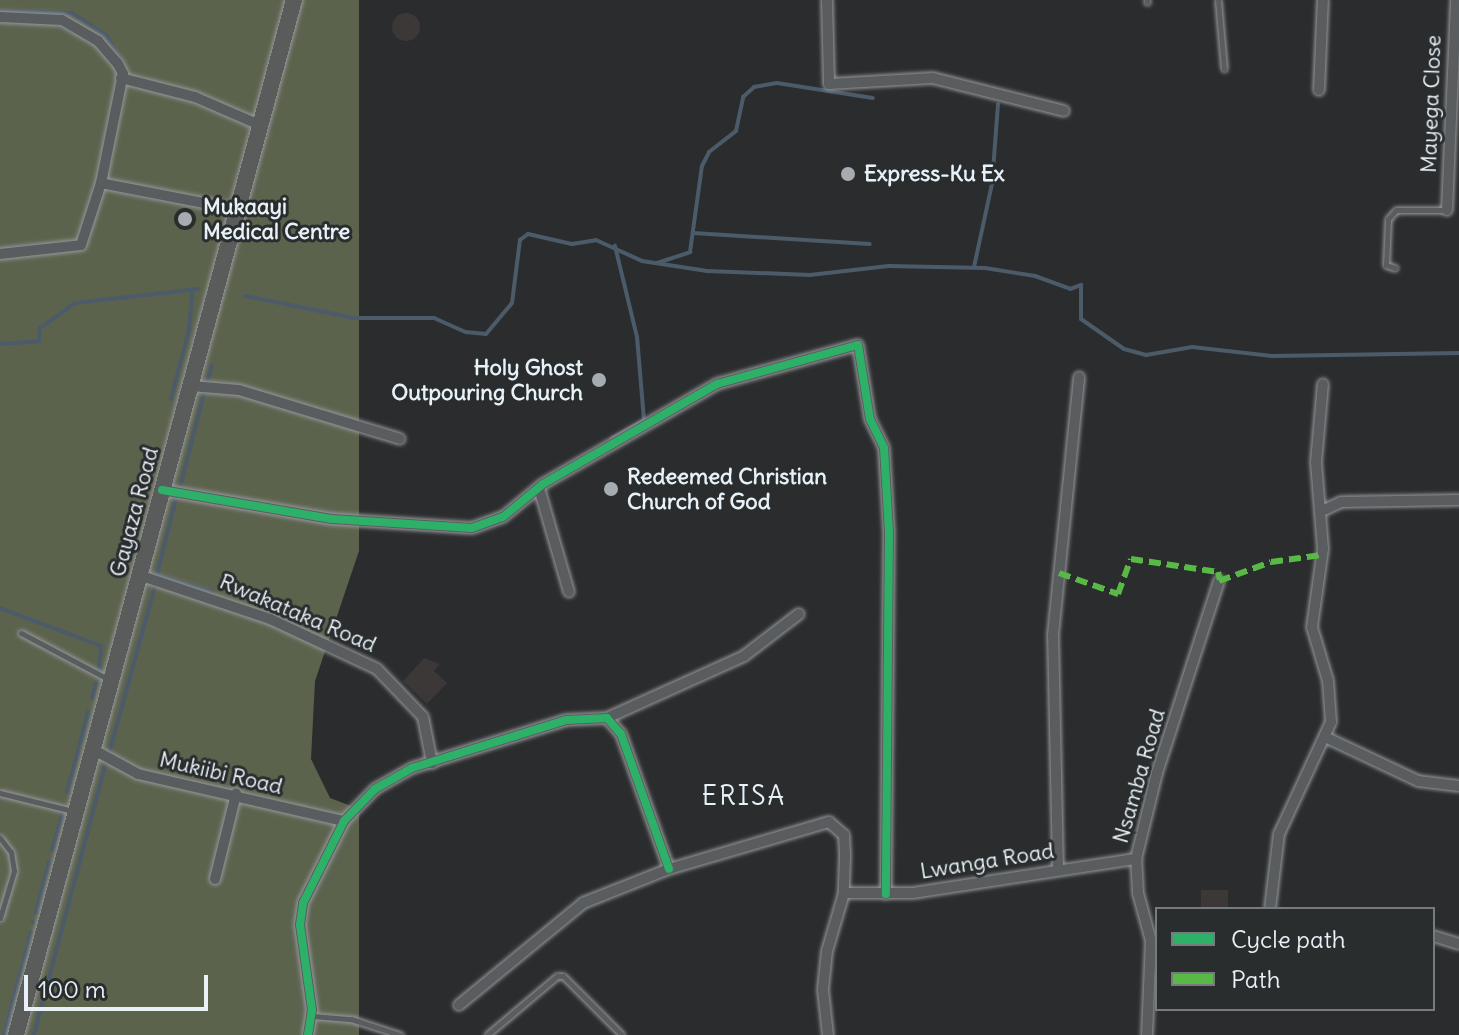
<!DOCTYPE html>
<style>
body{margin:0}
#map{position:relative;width:1459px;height:1035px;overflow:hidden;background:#2b2c2d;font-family:Delius,sans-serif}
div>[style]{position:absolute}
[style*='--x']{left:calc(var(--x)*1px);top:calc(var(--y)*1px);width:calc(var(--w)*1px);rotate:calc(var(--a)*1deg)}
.built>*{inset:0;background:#3b3837;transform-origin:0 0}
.round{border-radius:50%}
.green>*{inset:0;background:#5c634d}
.stream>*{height:4px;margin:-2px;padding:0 2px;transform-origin:2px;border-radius:2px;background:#4b5b6a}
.roads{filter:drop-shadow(0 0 2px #96989a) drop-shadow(0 0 2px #96989a)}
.lane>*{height:5px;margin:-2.5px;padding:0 2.5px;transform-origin:2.5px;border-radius:2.5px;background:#5a5d60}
.street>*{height:10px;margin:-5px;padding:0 5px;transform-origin:5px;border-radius:5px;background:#5a5d60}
.primary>*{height:16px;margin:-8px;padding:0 8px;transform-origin:8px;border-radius:8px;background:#5a5b5b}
.quiet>*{height:6px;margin-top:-3px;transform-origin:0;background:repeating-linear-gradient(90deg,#58b947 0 12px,transparent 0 18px)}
.cycleway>*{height:8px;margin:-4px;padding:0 4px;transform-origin:4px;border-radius:4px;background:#2db169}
.dots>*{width:22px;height:22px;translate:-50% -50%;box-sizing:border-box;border:4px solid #2a2d2e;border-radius:50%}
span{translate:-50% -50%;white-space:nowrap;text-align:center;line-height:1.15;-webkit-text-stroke:6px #2a2d2e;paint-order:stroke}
.street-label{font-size:22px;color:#e8f1f8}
.poi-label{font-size:22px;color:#e8f1f8;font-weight:700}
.left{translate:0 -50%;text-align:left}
.right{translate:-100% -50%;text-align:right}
.quarter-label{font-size:26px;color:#e8f1f8;letter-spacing:2px}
.legend{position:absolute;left:1155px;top:907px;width:280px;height:104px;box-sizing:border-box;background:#2a2d2e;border:2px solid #767b7f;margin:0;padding:10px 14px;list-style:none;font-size:24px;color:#e8f1f8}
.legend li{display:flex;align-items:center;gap:16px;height:40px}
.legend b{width:40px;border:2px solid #767b7f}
.scale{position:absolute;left:24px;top:975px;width:184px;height:36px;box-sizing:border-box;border:4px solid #e8f1f8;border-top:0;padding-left:10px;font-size:24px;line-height:28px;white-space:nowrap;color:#e8f1f8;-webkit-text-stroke:6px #2a2d2e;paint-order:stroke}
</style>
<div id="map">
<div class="built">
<div class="round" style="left:392px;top:13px;width:28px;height:28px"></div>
<div style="clip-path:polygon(424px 658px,440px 664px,434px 671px,447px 683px,427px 704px,403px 681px)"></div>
<div style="left:1201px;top:890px;width:27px;height:17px"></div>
</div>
<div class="green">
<div style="clip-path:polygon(0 0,359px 0,359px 551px,315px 681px,311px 759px,330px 798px,359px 809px,359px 1035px,0 1035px)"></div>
</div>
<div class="stream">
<div style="--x:0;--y:11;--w:72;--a:1.6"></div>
<div style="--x:72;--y:13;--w:42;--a:33.3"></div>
<div style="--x:107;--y:36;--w:32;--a:60"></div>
<div style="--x:54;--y:23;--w:20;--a:24"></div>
<div style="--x:124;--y:192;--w:51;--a:11.3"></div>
<div style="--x:693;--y:233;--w:177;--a:3.6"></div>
<div style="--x:11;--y:248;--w:27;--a:-6"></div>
<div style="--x:657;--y:263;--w:35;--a:-18"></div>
<div style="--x:690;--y:252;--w:87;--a:-82.1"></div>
<div style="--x:702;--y:166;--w:16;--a:-63"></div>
<div style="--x:709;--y:152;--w:34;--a:-38"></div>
<div style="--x:736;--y:131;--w:35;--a:-78"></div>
<div style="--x:743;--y:97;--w:15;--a:-42"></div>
<div style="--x:754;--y:87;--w:23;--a:-10"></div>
<div style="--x:777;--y:83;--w:97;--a:8.9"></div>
<div style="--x:974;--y:267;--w:85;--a:-77.8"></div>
<div style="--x:992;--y:184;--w:80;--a:-85.7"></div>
<div style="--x:245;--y:296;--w:111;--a:11.4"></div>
<div style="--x:354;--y:318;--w:80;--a:0"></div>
<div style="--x:434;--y:318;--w:35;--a:24"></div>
<div style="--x:466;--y:332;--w:20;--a:6"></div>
<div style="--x:486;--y:334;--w:40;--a:-50"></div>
<div style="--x:512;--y:303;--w:64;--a:-82.8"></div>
<div style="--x:520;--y:240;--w:10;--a:-37"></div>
<div style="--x:528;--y:234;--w:45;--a:12.8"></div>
<div style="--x:572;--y:244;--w:24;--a:-9"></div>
<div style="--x:596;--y:240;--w:51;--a:24.5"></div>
<div style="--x:642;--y:261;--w:66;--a:8.7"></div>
<div style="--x:707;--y:271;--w:103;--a:2.2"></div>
<div style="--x:810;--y:275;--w:79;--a:-6.6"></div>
<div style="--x:888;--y:266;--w:97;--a:1.2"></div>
<div style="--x:985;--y:268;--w:51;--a:9.1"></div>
<div style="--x:1035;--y:276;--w:37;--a:20"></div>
<div style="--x:1070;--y:289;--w:12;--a:-20"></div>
<div style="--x:1081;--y:285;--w:34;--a:90"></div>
<div style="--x:1081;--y:319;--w:52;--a:34.9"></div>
<div style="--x:1124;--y:349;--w:23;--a:15"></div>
<div style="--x:1146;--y:355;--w:47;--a:-9.9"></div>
<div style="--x:1192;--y:347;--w:81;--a:6.4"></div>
<div style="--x:1272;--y:356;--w:187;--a:-0.9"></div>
<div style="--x:0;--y:344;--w:39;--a:-4"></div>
<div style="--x:39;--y:341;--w:13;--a:-86"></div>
<div style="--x:40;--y:328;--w:43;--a:-35.5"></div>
<div style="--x:75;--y:303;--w:124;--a:-6.5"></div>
<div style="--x:207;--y:382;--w:17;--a:-73"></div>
<div style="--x:171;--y:399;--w:71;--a:-75.4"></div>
<div style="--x:189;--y:330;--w:38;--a:-85"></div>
<div style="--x:612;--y:438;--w:37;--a:-29"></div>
<div style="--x:644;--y:420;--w:83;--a:-94.8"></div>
<div style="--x:637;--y:337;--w:94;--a:-103.6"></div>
<div style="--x:181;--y:484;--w:94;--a:-75.8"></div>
<div style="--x:176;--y:498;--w:79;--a:103.9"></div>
<div style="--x:157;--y:575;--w:59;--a:16.9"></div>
<div style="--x:0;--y:608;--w:108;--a:20.6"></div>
<div style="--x:101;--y:646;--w:25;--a:95"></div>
<div style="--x:92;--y:698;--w:16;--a:-75"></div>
<div style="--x:80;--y:744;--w:33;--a:-76"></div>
<div style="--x:110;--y:750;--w:173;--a:-74.6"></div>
<div style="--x:76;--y:760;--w:13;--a:-77"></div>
<div style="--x:67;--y:792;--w:30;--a:-75"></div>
<div style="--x:52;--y:850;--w:37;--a:-74"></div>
<div style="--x:36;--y:913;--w:53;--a:-75.7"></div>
<div style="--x:33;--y:922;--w:1;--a:90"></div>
<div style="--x:4;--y:1035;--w:106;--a:-75.3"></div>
<div style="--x:34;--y:1035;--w:285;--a:-75.2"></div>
</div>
<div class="roads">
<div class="lane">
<div style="--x:1218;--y:0;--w:69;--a:85"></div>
<div style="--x:1147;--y:2;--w:2;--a:-90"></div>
<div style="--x:1395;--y:268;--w:9;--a:-162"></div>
<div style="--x:1386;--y:265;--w:46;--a:-87.5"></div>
<div style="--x:1388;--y:219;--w:12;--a:-48"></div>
<div style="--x:1396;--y:210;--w:50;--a:0"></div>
<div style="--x:21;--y:633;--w:98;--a:27.9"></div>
<div style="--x:0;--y:793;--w:75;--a:13.9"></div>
<div style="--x:0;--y:838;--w:18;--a:52"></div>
<div style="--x:11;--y:852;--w:19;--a:81"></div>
<div style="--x:14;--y:871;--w:49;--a:106.6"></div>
<div style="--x:313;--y:1016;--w:38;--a:5"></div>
<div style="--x:351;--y:1019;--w:52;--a:18.1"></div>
<div style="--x:487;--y:1035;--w:92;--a:-40.1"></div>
<div style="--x:557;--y:976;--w:6;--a:0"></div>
<div style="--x:563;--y:976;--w:83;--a:45"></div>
</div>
<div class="street">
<div style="--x:827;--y:0;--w:84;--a:88.6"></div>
<div style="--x:829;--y:84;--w:104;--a:-3.3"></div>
<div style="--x:933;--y:78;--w:135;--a:14.1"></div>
<div style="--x:0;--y:17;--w:62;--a:2.8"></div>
<div style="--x:62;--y:20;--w:42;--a:30.3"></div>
<div style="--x:98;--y:41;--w:30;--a:49"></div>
<div style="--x:118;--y:64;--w:11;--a:63"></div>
<div style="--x:123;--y:74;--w:111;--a:101.4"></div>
<div style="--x:101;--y:183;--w:142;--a:11"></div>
<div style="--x:121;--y:78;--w:76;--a:14.4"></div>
<div style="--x:195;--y:97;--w:73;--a:23.4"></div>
<div style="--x:1319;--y:90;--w:90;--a:-87.5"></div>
<div style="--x:1447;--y:210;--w:210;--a:-87.5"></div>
<div style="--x:0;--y:254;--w:81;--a:-6.3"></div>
<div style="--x:81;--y:245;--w:65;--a:-72.1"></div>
<div style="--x:191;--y:386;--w:48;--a:4.8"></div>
<div style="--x:239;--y:390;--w:168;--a:16.9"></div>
<div style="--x:539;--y:488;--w:108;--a:73.9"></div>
<div style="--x:162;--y:490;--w:172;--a:9.7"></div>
<div style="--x:332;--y:519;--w:140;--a:3.7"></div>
<div style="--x:472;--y:528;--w:33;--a:-20"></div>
<div style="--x:503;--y:517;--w:52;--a:-39.5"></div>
<div style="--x:543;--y:484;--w:201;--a:-29.9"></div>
<div style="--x:717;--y:384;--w:146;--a:-15.5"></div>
<div style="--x:858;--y:345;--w:75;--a:80.8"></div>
<div style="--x:870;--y:419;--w:32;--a:64"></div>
<div style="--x:884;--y:448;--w:83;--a:86.6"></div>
<div style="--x:889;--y:531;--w:363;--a:90.5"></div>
<div style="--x:1324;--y:510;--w:19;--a:-25"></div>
<div style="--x:1341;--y:502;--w:118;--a:-1"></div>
<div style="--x:139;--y:575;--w:138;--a:18.6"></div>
<div style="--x:270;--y:619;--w:118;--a:25"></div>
<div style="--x:377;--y:669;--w:66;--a:46.2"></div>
<div style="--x:423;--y:717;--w:47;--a:78.9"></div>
<div style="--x:607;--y:718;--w:150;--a:-24.3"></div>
<div style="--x:744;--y:656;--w:69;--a:-37.4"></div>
<div style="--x:1325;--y:737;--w:103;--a:25.3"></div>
<div style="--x:1418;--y:781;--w:41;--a:7"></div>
<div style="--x:94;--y:750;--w:50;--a:28.6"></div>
<div style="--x:138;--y:774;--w:211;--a:12.9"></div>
<div style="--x:1058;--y:870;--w:235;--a:-91.2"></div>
<div style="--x:1053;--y:635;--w:259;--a:-84.2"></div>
<div style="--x:215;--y:879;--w:88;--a:-76.1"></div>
<div style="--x:844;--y:893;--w:69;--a:0"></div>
<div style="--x:913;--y:893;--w:226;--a:-8.7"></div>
<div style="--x:1270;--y:909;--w:76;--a:-83.2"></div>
<div style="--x:1279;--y:834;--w:123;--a:-65.1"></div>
<div style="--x:1331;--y:722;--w:41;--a:-94.2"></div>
<div style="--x:1328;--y:681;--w:56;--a:-106.5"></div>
<div style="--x:1312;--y:627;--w:79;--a:-82"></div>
<div style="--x:1323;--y:549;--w:87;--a:-94.6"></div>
<div style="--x:1316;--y:462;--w:78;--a:-84.9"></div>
<div style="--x:1433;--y:936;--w:27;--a:17"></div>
<div style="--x:459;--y:1005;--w:161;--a:-39.4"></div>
<div style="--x:583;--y:903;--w:92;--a:-21.6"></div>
<div style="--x:669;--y:869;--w:167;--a:-16.4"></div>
<div style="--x:829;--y:822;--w:20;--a:41"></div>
<div style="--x:844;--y:835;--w:21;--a:87"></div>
<div style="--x:845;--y:856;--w:37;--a:92"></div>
<div style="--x:844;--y:893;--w:60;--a:106.3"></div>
<div style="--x:827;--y:951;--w:39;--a:96"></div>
<div style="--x:823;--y:990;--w:45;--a:83.7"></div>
<div style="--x:308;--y:1035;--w:25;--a:-81"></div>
<div style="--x:312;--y:1010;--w:86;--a:-98"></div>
<div style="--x:300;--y:925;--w:22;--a:-82"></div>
<div style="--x:303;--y:903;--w:92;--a:-63.4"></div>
<div style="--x:344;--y:821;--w:45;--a:-45.9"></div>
<div style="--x:375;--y:789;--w:43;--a:-29.6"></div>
<div style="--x:412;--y:768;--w:161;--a:-17.3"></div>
<div style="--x:566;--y:720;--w:41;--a:-2.8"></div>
<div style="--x:607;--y:718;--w:21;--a:49"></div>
<div style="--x:621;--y:734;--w:143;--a:70.4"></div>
<div style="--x:1147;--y:1035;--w:94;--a:-87.6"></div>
<div style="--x:1151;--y:941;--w:50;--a:-105.2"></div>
<div style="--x:1138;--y:893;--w:34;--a:-93"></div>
<div style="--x:1136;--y:859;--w:89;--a:-76.3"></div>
<div style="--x:1157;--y:773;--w:202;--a:-72.1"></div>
</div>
<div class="primary">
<div style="--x:16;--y:1035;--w:1072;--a:-74.97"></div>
</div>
</div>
<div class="quiet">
<div style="--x:1059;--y:573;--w:63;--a:19.6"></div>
<div style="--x:1118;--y:594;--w:37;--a:-70"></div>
<div style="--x:1131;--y:559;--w:88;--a:8.5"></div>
<div style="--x:1218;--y:572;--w:8;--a:76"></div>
<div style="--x:1219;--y:581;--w:55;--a:-20.1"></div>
<div style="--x:1271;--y:562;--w:51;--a:-7.8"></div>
</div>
<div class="cycleway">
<div style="--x:162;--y:490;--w:172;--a:9.7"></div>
<div style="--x:332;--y:519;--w:140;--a:3.7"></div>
<div style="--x:472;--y:528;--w:33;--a:-20"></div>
<div style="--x:503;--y:517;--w:52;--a:-39.5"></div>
<div style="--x:543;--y:484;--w:201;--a:-29.9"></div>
<div style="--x:717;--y:384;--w:146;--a:-15.5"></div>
<div style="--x:858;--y:345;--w:75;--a:80.8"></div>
<div style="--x:870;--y:419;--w:32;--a:64"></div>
<div style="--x:884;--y:448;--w:83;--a:86.6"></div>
<div style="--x:889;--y:531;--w:363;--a:90.5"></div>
<div style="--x:308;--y:1035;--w:25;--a:-81"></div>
<div style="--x:312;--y:1010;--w:86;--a:-98"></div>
<div style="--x:300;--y:925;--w:22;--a:-82"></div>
<div style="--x:303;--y:903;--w:92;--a:-63.4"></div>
<div style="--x:344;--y:821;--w:45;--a:-45.9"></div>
<div style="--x:375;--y:789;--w:43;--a:-29.6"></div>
<div style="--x:412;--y:768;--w:161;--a:-17.3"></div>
<div style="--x:566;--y:720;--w:41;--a:-2.8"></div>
<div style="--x:607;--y:718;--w:21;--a:49"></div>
<div style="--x:621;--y:734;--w:143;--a:70.4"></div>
</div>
<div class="dots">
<div style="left:848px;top:174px;background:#a6acb1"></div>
<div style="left:185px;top:219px;background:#a6acb1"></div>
<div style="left:599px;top:380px;background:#a6acb1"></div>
<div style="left:611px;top:489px;background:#a6acb1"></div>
</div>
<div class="street-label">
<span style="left:1431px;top:104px;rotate:-88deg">Mayega Close</span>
<span style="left:134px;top:512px;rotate:-75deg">Gayaza Road</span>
<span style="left:298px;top:613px;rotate:23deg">Rwakataka Road</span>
<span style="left:221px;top:773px;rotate:13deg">Mukiibi Road</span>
<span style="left:1139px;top:776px;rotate:-74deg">Nsamba Road</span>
<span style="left:987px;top:861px;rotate:-9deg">Lwanga Road</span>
</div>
<div class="poi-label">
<span class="left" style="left:864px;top:174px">Express-Ku Ex</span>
<span class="left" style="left:203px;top:219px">Mukaayi<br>Medical Centre</span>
<span class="right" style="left:583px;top:380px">Holy Ghost<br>Outpouring Church</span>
<span class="left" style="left:627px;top:489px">Redeemed Christian<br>Church of God</span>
</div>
<div class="quarter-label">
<span style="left:744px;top:796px">ERISA</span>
</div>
<ul class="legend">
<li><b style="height:10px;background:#2db169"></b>Cycle path</li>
<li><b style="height:10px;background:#58b947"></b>Path</li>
</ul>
<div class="scale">100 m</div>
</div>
